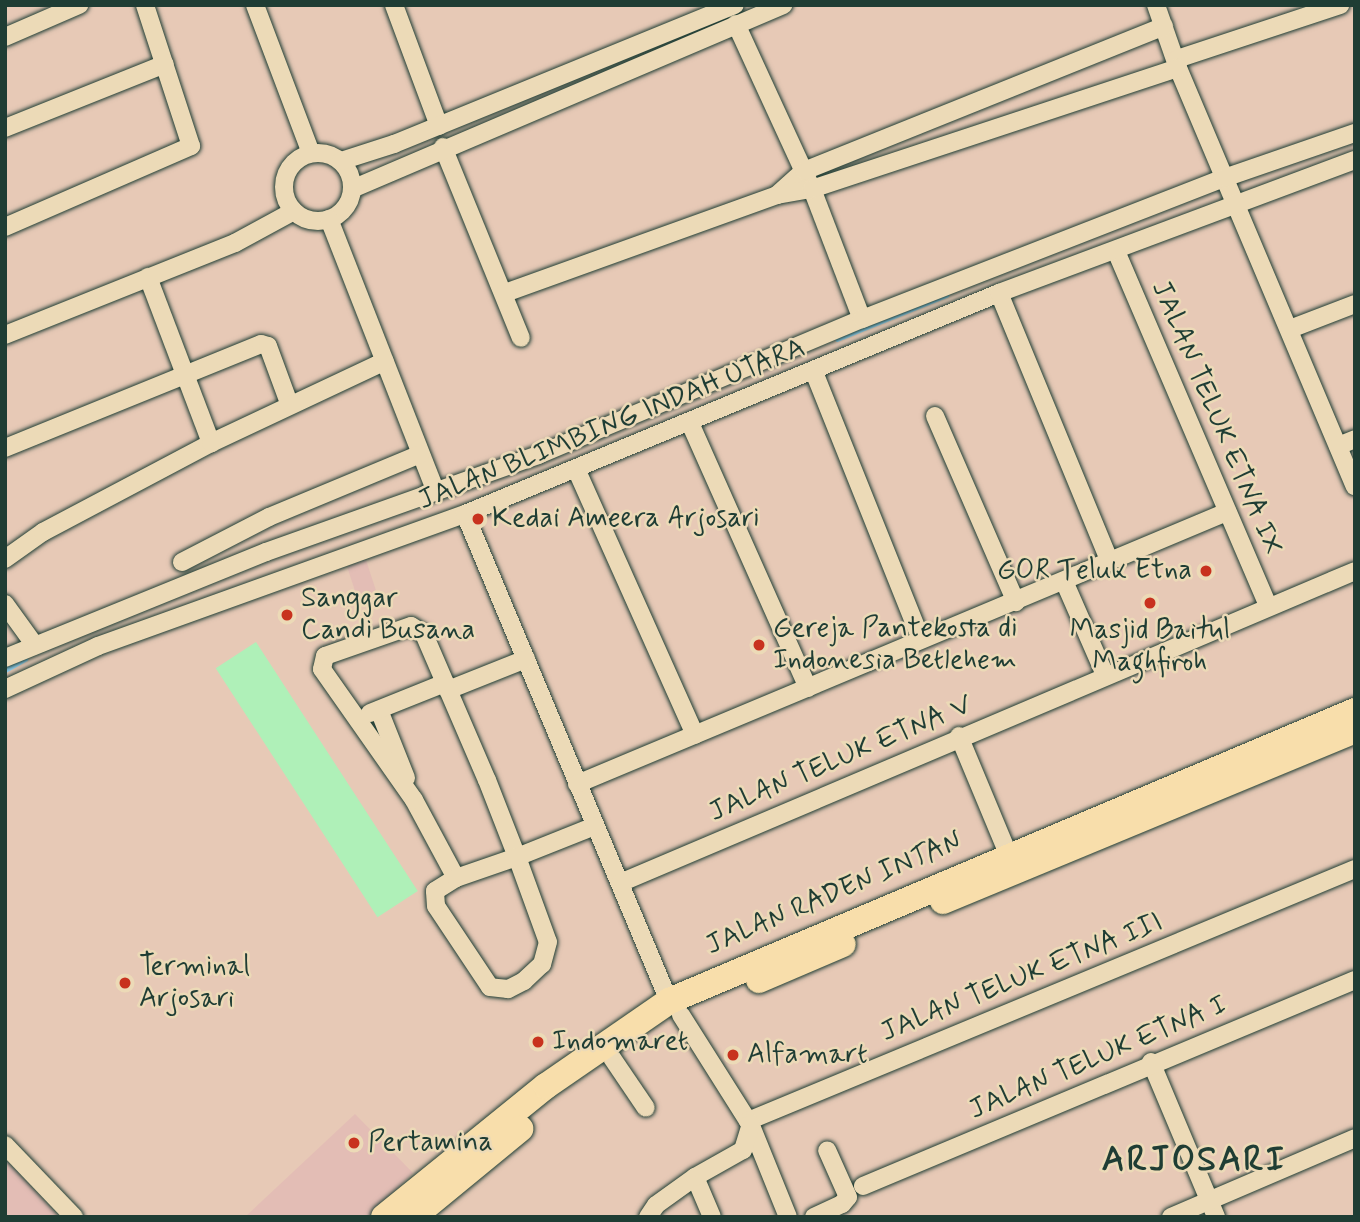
<!DOCTYPE html>
<style>
body{margin:0}
#map{position:relative;width:1360px;height:1222px;overflow:hidden;background:#e7c9b6;font-family:Mynerve,sans-serif}
div>[style]{position:absolute}
[style*='--x']{left:calc(var(--x)*1px);top:calc(var(--y)*1px);width:calc(var(--w)*1px);rotate:calc(var(--a)*1deg)}
.built>*{inset:0;background:#e3bdb5;transform-origin:0 0}
.green>*{inset:0;background:#aff0b8;transform-origin:0 0}
.stream>*{height:4.5px;margin:-2.25px;padding:0 2.25px;transform-origin:2.25px;border-radius:2.25px;background:#96d7f8}
.roads{filter:drop-shadow(0 0 2px #1f3d34) drop-shadow(0 0 2px #1f3d34)}
.minor>*{height:18px;margin:-9px;padding:0 9px;transform-origin:9px;border-radius:9px;background:#ecdab7}
.minor>.ring{margin:-9px;padding:0;box-sizing:content-box;background:none;border:18px solid #ecdab7;border-radius:50%}
.highway>*{height:26px;margin:-13px;padding:0 13px;transform-origin:13px;border-radius:13px;background:#f8deab}
.dots>*{width:19px;height:19px;translate:-50% -50%;box-sizing:border-box;border:4px solid #ecdab7;border-radius:50%}
span{translate:-50% -50%;white-space:nowrap;text-align:center;line-height:1.15;-webkit-text-stroke:5px #ecdab7;paint-order:stroke}
.street-label{font-size:28px;color:#1f3d34}
.poi-label{font-size:28px;color:#1f3d34}
.left{translate:0 -50%;text-align:left}
.right{translate:-100% -50%;text-align:right}
.district-label{font-size:35px;color:#1f3d34;font-weight:700;letter-spacing:2px}
.frame{position:absolute;inset:0;border:7px solid #1f3d34;pointer-events:none}
</style>
<div id="map">
<div class="built">
<div style="left:366px;top:560px;width:39px;height:20px;rotate:72deg"></div>
<div style="clip-path:polygon(355px 1114px,413px 1173px,368px 1217px,245px 1217px)"></div>
<div style="clip-path:polygon(5px 1159px,59px 1217px,5px 1217px)"></div>
</div>
<div class="green">
<div style="left:256px;top:642px;width:297px;height:48px;rotate:57deg"></div>
</div>
<div class="stream">
<div style="--x:837;--y:339;--w:118;--a:-22"></div>
<div style="--x:5;--y:670;--w:23;--a:-29"></div>
</div>
<div class="roads">
<div class="minor">
<div style="--x:255;--y:5;--w:158;--a:69.3"></div>
<div style="--x:394;--y:5;--w:129;--a:69.6"></div>
<div style="--x:1156;--y:5;--w:67;--a:70.8"></div>
<div style="--x:1178;--y:68;--w:454;--a:67.1"></div>
<div style="--x:736;--y:24;--w:182;--a:65.3"></div>
<div style="--x:812;--y:189;--w:139;--a:69"></div>
<div style="--x:5;--y:37;--w:81;--a:-23.4"></div>
<div style="--x:1177;--y:59;--w:172;--a:-18.3"></div>
<div style="--x:5;--y:128;--w:172;--a:-21.8"></div>
<div style="--x:443;--y:147;--w:206;--a:67.8"></div>
<div class="ring" style="left:284px;top:153px;width:50px;height:50px"></div>
<div style="--x:341;--y:161;--w:56;--a:-17.8"></div>
<div style="--x:394;--y:144;--w:368;--a:-22.2"></div>
<div style="--x:352;--y:189;--w:469;--a:-23.1"></div>
<div style="--x:777;--y:195;--w:36;--a:-42"></div>
<div style="--x:804;--y:171;--w:388;--a:-21.9"></div>
<div style="--x:329;--y:219;--w:293;--a:68.6"></div>
<div style="--x:5;--y:227;--w:203;--a:-23.5"></div>
<div style="--x:191;--y:146;--w:148;--a:-108.1"></div>
<div style="--x:1116;--y:251;--w:386;--a:66.8"></div>
<div style="--x:148;--y:277;--w:178;--a:69.2"></div>
<div style="--x:505;--y:293;--w:289;--a:-19.8"></div>
<div style="--x:777;--y:195;--w:36;--a:-10"></div>
<div style="--x:812;--y:189;--w:385;--a:-18.3"></div>
<div style="--x:999;--y:293;--w:291;--a:67.6"></div>
<div style="--x:1290;--y:329;--w:70;--a:-21"></div>
<div style="--x:5;--y:335;--w:248;--a:-21.8"></div>
<div style="--x:235;--y:243;--w:67;--a:-28.5"></div>
<div style="--x:814;--y:372;--w:288;--a:68.2"></div>
<div style="--x:935;--y:416;--w:203;--a:66.5"></div>
<div style="--x:690;--y:423;--w:290;--a:66"></div>
<div style="--x:1338;--y:446;--w:18;--a:-22"></div>
<div style="--x:5;--y:448;--w:276;--a:-22.1"></div>
<div style="--x:261;--y:344;--w:7;--a:16"></div>
<div style="--x:268;--y:346;--w:61;--a:69.8"></div>
<div style="--x:577;--y:471;--w:289;--a:65.9"></div>
<div style="--x:465;--y:514;--w:528;--a:67.27"></div>
<div style="--x:5;--y:559;--w:47;--a:-35.4"></div>
<div style="--x:43;--y:532;--w:190;--a:-27.9"></div>
<div style="--x:211;--y:443;--w:192;--a:-25.2"></div>
<div style="--x:182;--y:562;--w:98;--a:-27.3"></div>
<div style="--x:269;--y:517;--w:164;--a:-22.6"></div>
<div style="--x:1064;--y:581;--w:103;--a:66.4"></div>
<div style="--x:5;--y:604;--w:49;--a:54.1"></div>
<div style="--x:5;--y:658;--w:282;--a:-22.1"></div>
<div style="--x:266;--y:552;--w:289;--a:-19.6"></div>
<div style="--x:538;--y:455;--w:351;--a:-22.8"></div>
<div style="--x:862;--y:319;--w:388;--a:-21.3"></div>
<div style="--x:1224;--y:178;--w:139;--a:-19"></div>
<div style="--x:5;--y:689;--w:102;--a:-24.8"></div>
<div style="--x:98;--y:646;--w:390;--a:-19.8"></div>
<div style="--x:465;--y:514;--w:578;--a:-22.48"></div>
<div style="--x:999;--y:293;--w:380;--a:-20.5"></div>
<div style="--x:448;--y:690;--w:84;--a:-21.7"></div>
<div style="--x:379;--y:710;--w:73;--a:68.3"></div>
<div style="--x:370;--y:713;--w:81;--a:-21.8"></div>
<div style="--x:959;--y:736;--w:128;--a:67.4"></div>
<div style="--x:577;--y:784;--w:705;--a:-22.71"></div>
<div style="--x:456;--y:878;--w:89;--a:-118.3"></div>
<div style="--x:414;--y:800;--w:160;--a:-125.1"></div>
<div style="--x:322;--y:669;--w:13;--a:-77"></div>
<div style="--x:325;--y:656;--w:91;--a:-19.2"></div>
<div style="--x:411;--y:626;--w:15;--a:32"></div>
<div style="--x:424;--y:634;--w:159;--a:66.7"></div>
<div style="--x:487;--y:780;--w:83;--a:68.7"></div>
<div style="--x:517;--y:857;--w:90;--a:70"></div>
<div style="--x:548;--y:942;--w:23;--a:105"></div>
<div style="--x:542;--y:964;--w:25;--a:137"></div>
<div style="--x:524;--y:981;--w:18;--a:153"></div>
<div style="--x:508;--y:989;--w:18;--a:-174"></div>
<div style="--x:490;--y:987;--w:97;--a:-123.7"></div>
<div style="--x:436;--y:906;--w:15;--a:-94"></div>
<div style="--x:435;--y:891;--w:25;--a:-32"></div>
<div style="--x:456;--y:878;--w:65;--a:-19"></div>
<div style="--x:517;--y:857;--w:84;--a:-21.7"></div>
<div style="--x:620;--y:883;--w:798;--a:-23"></div>
<div style="--x:681;--y:1015;--w:125;--a:57.7"></div>
<div style="--x:748;--y:1121;--w:657;--a:-22.55"></div>
<div style="--x:612;--y:1058;--w:60;--a:55.8"></div>
<div style="--x:1151;--y:1062;--w:168;--a:67.2"></div>
<div style="--x:750;--y:1123;--w:101;--a:68"></div>
<div style="--x:5;--y:1145;--w:100;--a:46.2"></div>
<div style="--x:695;--y:1177;--w:43;--a:67"></div>
<div style="--x:863;--y:1186;--w:533;--a:-22.72"></div>
<div style="--x:648;--y:1217;--w:14;--a:-56"></div>
<div style="--x:656;--y:1205;--w:48;--a:-35.7"></div>
<div style="--x:695;--y:1177;--w:55;--a:-29.4"></div>
<div style="--x:743;--y:1150;--w:27;--a:-73"></div>
<div style="--x:814;--y:1217;--w:31;--a:-25"></div>
<div style="--x:842;--y:1204;--w:9;--a:-49"></div>
<div style="--x:848;--y:1197;--w:51;--a:-114.1"></div>
<div style="--x:1171;--y:1217;--w:200;--a:-23.2"></div>
</div>
<div class="highway">
<div style="--x:943;--y:901;--w:444;--a:-22.5"></div>
<div style="--x:759;--y:980;--w:91;--a:-23.2"></div>
<div style="--x:384;--y:1217;--w:208;--a:-39"></div>
<div style="--x:546;--y:1086;--w:150;--a:-34.6"></div>
<div style="--x:669;--y:1001;--w:745;--a:-22.92"></div>
<div style="--x:413;--y:1217;--w:139;--a:-39.4"></div>
</div>
</div>
<div class="dots">
<div style="left:478px;top:519px;background:#c8321e"></div>
<div style="left:1206px;top:571px;background:#c8321e"></div>
<div style="left:1150px;top:603px;background:#c8321e"></div>
<div style="left:287px;top:615px;background:#c8321e"></div>
<div style="left:759px;top:645px;background:#c8321e"></div>
<div style="left:125px;top:983px;background:#c8321e"></div>
<div style="left:538px;top:1042px;background:#c8321e"></div>
<div style="left:733px;top:1055px;background:#c8321e"></div>
<div style="left:354px;top:1143px;background:#c8321e"></div>
</div>
<div class="street-label">
<span style="left:1216px;top:418px;rotate:67deg">JALAN TELUK ETNA IX</span>
<span style="left:612px;top:425px;rotate:-22deg">JALAN BLIMBING INDAH UTARA</span>
<span style="left:841px;top:759px;rotate:-23deg">JALAN TELUK ETNA V</span>
<span style="left:834px;top:894px;rotate:-23deg">JALAN RADEN INTAN</span>
<span style="left:1022px;top:978px;rotate:-22deg">JALAN TELUK ETNA III</span>
<span style="left:1098px;top:1058px;rotate:-23deg">JALAN TELUK ETNA I</span>
</div>
<div class="poi-label">
<span class="left" style="left:492px;top:519px">Kedai Ameera Arjosari</span>
<span class="right" style="left:1192px;top:571px">GOR Teluk Etna</span>
<span class="left" style="left:301px;top:615px">Sanggar<br>Candi Busana</span>
<span class="left" style="left:773px;top:645px">Gereja Pantekosta di<br>Indonesia Betlehem</span>
<span style="left:1150px;top:647px">Masjid Baitul<br>Maghfiroh</span>
<span class="left" style="left:139px;top:983px">Terminal<br>Arjosari</span>
<span class="left" style="left:552px;top:1042px">Indomaret</span>
<span class="left" style="left:747px;top:1055px">Alfamart</span>
<span class="left" style="left:368px;top:1143px">Pertamina</span>
</div>
<div class="district-label">
<span style="left:1194px;top:1160px">ARJOSARI</span>
</div>
<div class="frame"></div>
</div>
